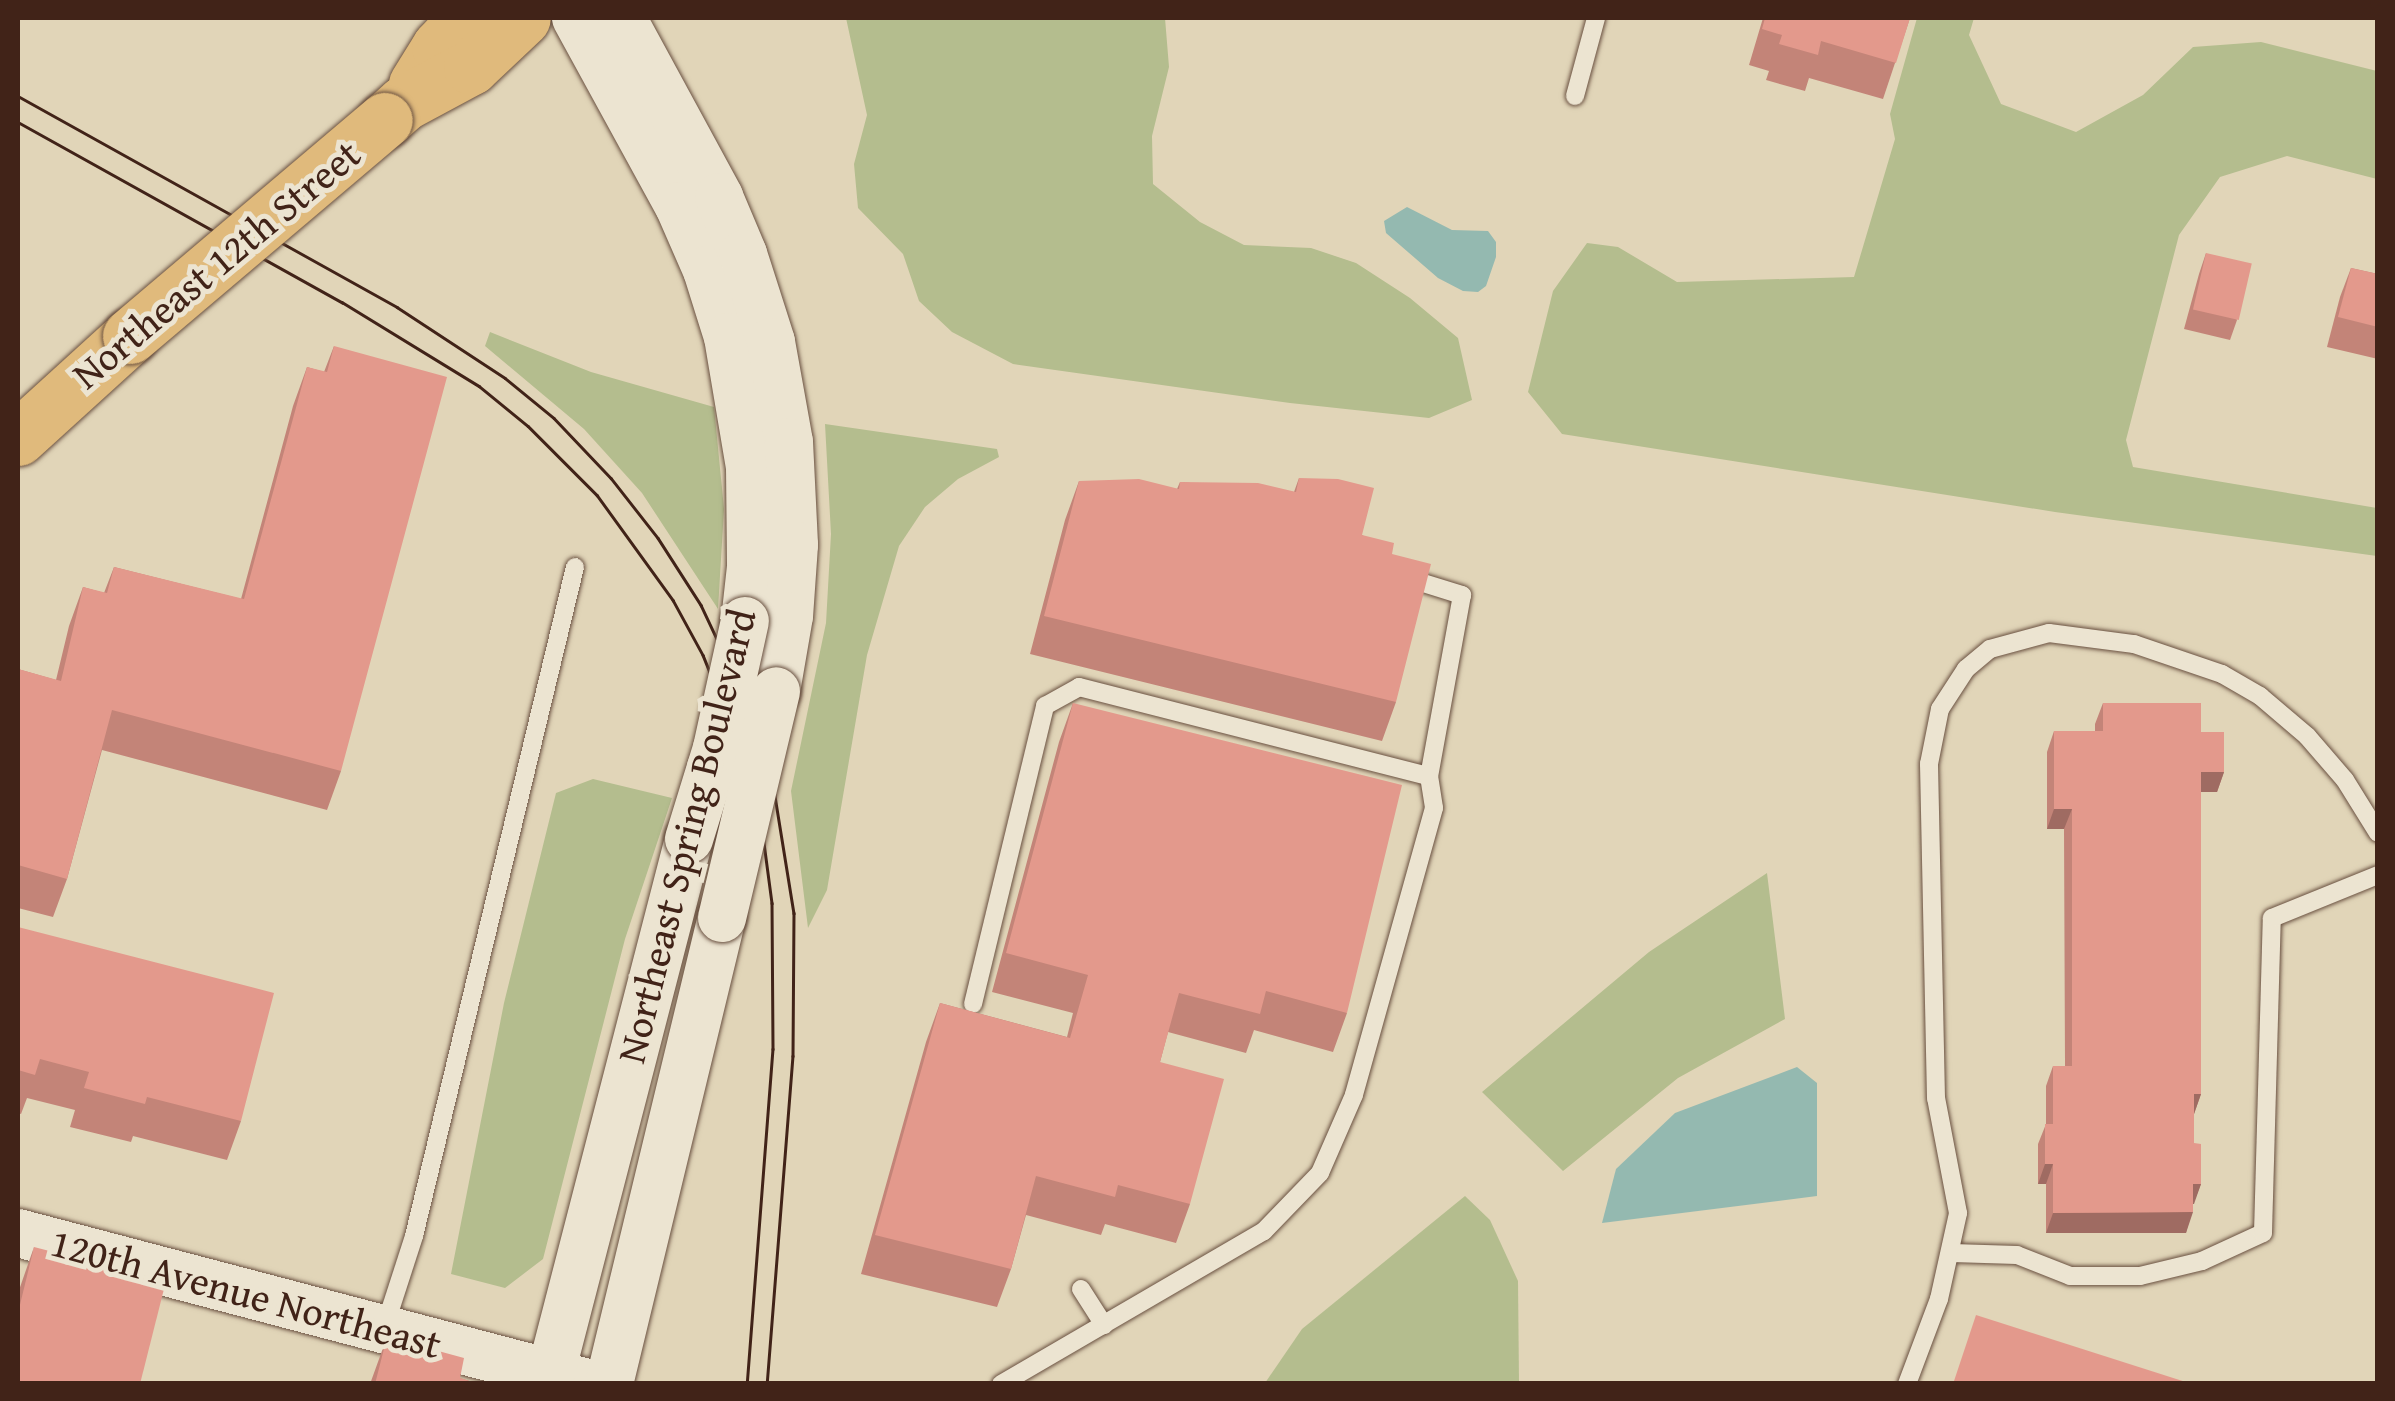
<!DOCTYPE html>
<style>
body{margin:0}
#map{position:relative;width:2395px;height:1401px;overflow:hidden;background:#e1d5b8;font-family:"Gentium Book Plus",serif}
div>[style]{position:absolute}
[style*='--x']{left:calc(var(--x)*1px);top:calc(var(--y)*1px);width:calc(var(--w)*1px);rotate:calc(var(--a)*1deg)}
.green>*{inset:0;background:#b4bd8e}
.water>*{inset:0;background:#94b9b0}
.roads{filter:drop-shadow(0 0 2px #695040) drop-shadow(0 0 2px #695040)}
.service>*{height:18px;margin:-9px;padding:0 9px;transform-origin:9px;border-radius:9px;background:#ece4d1}
.tertiary>*{height:48px;margin:-24px;padding:0 24px;transform-origin:24px;border-radius:24px;background:#ece4d1}
.primary>*{height:55px;margin:-27.5px;padding:0 27.5px;transform-origin:27.5px;border-radius:27.5px;background:#e0ba7c}
.tram>*{height:2.5px;margin:-1.25px;padding:0 1.25px;transform-origin:1.25px;border-radius:1.25px;background:#412318}
.bridges{filter:drop-shadow(0 0 2px #695040) drop-shadow(0 0 2px #695040)}
.tertiary-bridge>*{height:48px;margin:-24px;padding:0 24px;transform-origin:24px;border-radius:24px;background:#ece4d1}
.primary-bridge>*{height:55px;margin:-27.5px;padding:0 27.5px;transform-origin:27.5px;border-radius:27.5px;background:#e0ba7c}
.wall>*{inset:0;background:#c38478}
.shaded-wall>*{inset:0;background:#9f6b62}
.building>*{inset:0;background:#e3998c;transform-origin:0 0}
span{translate:-50% -50%;white-space:nowrap;text-align:center;line-height:1.15;-webkit-text-stroke:10px #ece4d1;paint-order:stroke}
.street-label{font-size:40px;color:#412318}
.frame{position:absolute;inset:0;border:20px solid #412318;pointer-events:none}
</style>
<div id="map">
<div class="green">
<div style="clip-path:polygon(846px 18px,1165px 18px,1169px 67px,1152px 136px,1153px 184px,1200px 222px,1244px 245px,1311px 248px,1356px 263px,1410px 298px,1458px 338px,1472px 400px,1429px 418px,1290px 403px,1013px 364px,952px 332px,919px 301px,903px 254px,858px 208px,854px 164px,867px 115px)"></div>
<div style="clip-path:polygon(1917px 18px,1974px 18px,1969px 35px,2001px 104px,2076px 132px,2143px 95px,2193px 47px,2261px 42px,2377px 71px,2377px 179px,2287px 156px,2220px 177px,2179px 235px,2126px 440px,2133px 467px,2377px 508px,2377px 556px,2055px 512px,1562px 434px,1528px 392px,1553px 291px,1587px 243px,1618px 247px,1677px 282px,1854px 277px,1895px 139px,1890px 114px)"></div>
<div style="clip-path:polygon(490px 332px,591px 372px,714px 407px,724px 509px,718px 609px,642px 493px,584px 429px,485px 346px)"></div>
<div style="clip-path:polygon(825px 424px,997px 449px,999px 457px,958px 479px,925px 507px,899px 546px,867px 655px,827px 890px,808px 928px,791px 791px,826px 623px,831px 534px)"></div>
<div style="clip-path:polygon(593px 779px,672px 798px,625px 939px,543px 1259px,505px 1288px,451px 1274px,504px 1003px,556px 793px)"></div>
<div style="clip-path:polygon(1767px 873px,1785px 1019px,1678px 1078px,1563px 1171px,1482px 1092px,1649px 952px)"></div>
<div style="clip-path:polygon(1465px 1196px,1490px 1220px,1518px 1281px,1519px 1383px,1265px 1383px,1302px 1329px)"></div>
</div>
<div class="water">
<div style="clip-path:polygon(1407px 207px,1452px 230px,1488px 231px,1496px 242px,1496px 257px,1486px 286px,1478px 292px,1463px 291px,1438px 278px,1386px 233px,1384px 221px)"></div>
<div style="clip-path:polygon(1797px 1067px,1817px 1083px,1817px 1196px,1602px 1223px,1616px 1169px,1675px 1113px)"></div>
</div>
<div class="roads">
<div class="service">
<div style="--x:1575;--y:96;--w:81;--a:-74.9"></div>
<div style="--x:1404;--y:577;--w:61;--a:17.2"></div>
<div style="--x:1462;--y:595;--w:184;--a:100.3"></div>
<div style="--x:973;--y:1004;--w:307;--a:-76.4"></div>
<div style="--x:1045;--y:706;--w:39;--a:-29"></div>
<div style="--x:1079;--y:687;--w:361;--a:14.3"></div>
<div style="--x:1429;--y:776;--w:32;--a:81"></div>
<div style="--x:1434;--y:808;--w:298;--a:105.6"></div>
<div style="--x:1354;--y:1095;--w:85;--a:113.6"></div>
<div style="--x:1320;--y:1173;--w:81;--a:134"></div>
<div style="--x:1264;--y:1231;--w:304;--a:149.8"></div>
<div style="--x:1952;--y:1253;--w:65;--a:1.8"></div>
<div style="--x:2017;--y:1255;--w:57;--a:21.6"></div>
<div style="--x:2070;--y:1276;--w:70;--a:0"></div>
<div style="--x:2140;--y:1276;--w:64;--a:-13.6"></div>
<div style="--x:2202;--y:1261;--w:67;--a:-24.7"></div>
<div style="--x:2263;--y:1233;--w:315;--a:-88.4"></div>
<div style="--x:2272;--y:918;--w:114;--a:-22.1"></div>
<div style="--x:1081;--y:1289;--w:43;--a:57.4"></div>
<div style="--x:384;--y:1329;--w:98;--a:-72.1"></div>
<div style="--x:414;--y:1236;--w:688;--a:-76.47"></div>
<div style="--x:1907;--y:1384;--w:91;--a:-69.4"></div>
<div style="--x:1939;--y:1299;--w:88;--a:-77.5"></div>
<div style="--x:1958;--y:1213;--w:117;--a:-100.8"></div>
<div style="--x:1936;--y:1098;--w:334;--a:-91.2"></div>
<div style="--x:1929;--y:764;--w:56;--a:-78.7"></div>
<div style="--x:1940;--y:709;--w:48;--a:-57"></div>
<div style="--x:1966;--y:669;--w:31;--a:-40"></div>
<div style="--x:1990;--y:649;--w:61;--a:-15.2"></div>
<div style="--x:2049;--y:633;--w:86;--a:7.4"></div>
<div style="--x:2134;--y:644;--w:93;--a:18.8"></div>
<div style="--x:2222;--y:674;--w:44;--a:30.1"></div>
<div style="--x:2260;--y:696;--w:62;--a:40.4"></div>
<div style="--x:2307;--y:736;--w:58;--a:49.2"></div>
<div style="--x:2345;--y:780;--w:62;--a:58.1"></div>
</div>
<div class="tertiary">
<div style="--x:576;--y:18;--w:214;--a:61.3"></div>
<div style="--x:679;--y:206;--w:70;--a:66.4"></div>
<div style="--x:707;--y:270;--w:70;--a:72.6"></div>
<div style="--x:728;--y:337;--w:132;--a:80.4"></div>
<div style="--x:750;--y:467;--w:100;--a:89.4"></div>
<div style="--x:751;--y:567;--w:54;--a:96.3"></div>
<div style="--x:622;--y:18;--w:204;--a:61.5"></div>
<div style="--x:719;--y:197;--w:62;--a:67.2"></div>
<div style="--x:743;--y:254;--w:92;--a:72.3"></div>
<div style="--x:771;--y:342;--w:102;--a:79.8"></div>
<div style="--x:789;--y:442;--w:103;--a:87.2"></div>
<div style="--x:794;--y:545;--w:71;--a:94"></div>
<div style="--x:789;--y:616;--w:76;--a:99.8"></div>
<div style="--x:18;--y:1233;--w:593;--a:14.76"></div>
<div style="--x:548;--y:1384;--w:563;--a:-75.49"></div>
<div style="--x:609;--y:1384;--w:480;--a:-76.4"></div>
</div>
<div class="primary">
<div style="--x:416;--y:84;--w:44;--a:-58.1"></div>
<div style="--x:439;--y:47;--w:40;--a:-47"></div>
<div style="--x:385;--y:120;--w:25;--a:-42"></div>
<div style="--x:404;--y:103;--w:76;--a:-28.2"></div>
<div style="--x:471;--y:67;--w:71;--a:-43.3"></div>
<div style="--x:18;--y:438;--w:151;--a:-42.3"></div>
</div>
</div>
<div class="tram">
<div style="--x:18;--y:96;--w:434;--a:29.1"></div>
<div style="--x:397;--y:307;--w:129;--a:33.3"></div>
<div style="--x:505;--y:378;--w:63;--a:39.2"></div>
<div style="--x:554;--y:418;--w:83;--a:46.5"></div>
<div style="--x:611;--y:478;--w:76;--a:51.9"></div>
<div style="--x:658;--y:538;--w:80;--a:57.3"></div>
<div style="--x:701;--y:605;--w:94;--a:64.8"></div>
<div style="--x:741;--y:690;--w:105;--a:71.7"></div>
<div style="--x:774;--y:790;--w:125;--a:80.8"></div>
<div style="--x:794;--y:913;--w:143;--a:90.4"></div>
<div style="--x:793;--y:1056;--w:329;--a:94.5"></div>
<div style="--x:18;--y:122;--w:371;--a:29.1"></div>
<div style="--x:342;--y:302;--w:161;--a:31.5"></div>
<div style="--x:479;--y:386;--w:63;--a:39.2"></div>
<div style="--x:528;--y:426;--w:98;--a:45"></div>
<div style="--x:597;--y:495;--w:130;--a:54.1"></div>
<div style="--x:673;--y:600;--w:63;--a:61.4"></div>
<div style="--x:703;--y:655;--w:83;--a:68.1"></div>
<div style="--x:734;--y:732;--w:100;--a:73.7"></div>
<div style="--x:762;--y:828;--w:76;--a:82.4"></div>
<div style="--x:772;--y:903;--w:146;--a:89.6"></div>
<div style="--x:773;--y:1049;--w:336;--a:94.4"></div>
</div>
<div class="bridges">
<div class="tertiary-bridge">
<div style="--x:689;--y:839;--w:95;--a:-72.9"></div>
<div style="--x:717;--y:748;--w:130;--a:-77.6"></div>
<div style="--x:722;--y:918;--w:233;--a:-76.6"></div>
</div>
<div class="primary-bridge">
<div style="--x:130;--y:336;--w:334;--a:-40.3"></div>
</div>
</div>
<div class="wall">
<div style="clip-path:polygon(1763px 18px,1910px 18px,1883px 99px,1809px 78px,1805px 91px,1766px 80px,1769px 71px,1749px 65px)"></div>
<div style="clip-path:polygon(2206px 253px,2237px 320px,2230px 340px,2184px 329px,2199px 274px)"></div>
<div style="clip-path:polygon(2351px 268px,2378px 274px,2378px 359px,2327px 347px,2340px 297px)"></div>
<div style="clip-path:polygon(334px 346px,341px 771px,327px 810px,102px 750px,67px 879px,53px 917px,18px 908px,18px 669px,56px 680px,69px 626px,83px 587px,104px 593px,114px 567px,241px 599px,293px 406px,307px 367px,324px 372px)"></div>
<div style="clip-path:polygon(1299px 478px,1362px 535px,1392px 554px,1396px 702px,1382px 741px,1030px 654px,1065px 520px,1079px 481px,1177px 489px,1180px 482px,1294px 492px)"></div>
<div style="clip-path:polygon(1073px 703px,1347px 1013px,1333px 1052px,1254px 1030px,1246px 1053px,1168px 1032px,1160px 1062px,1190px 1204px,1176px 1243px,1105px 1224px,1101px 1235px,1026px 1215px,1011px 1269px,997px 1307px,861px 1274px,926px 1042px,940px 1003px,1067px 1037px,1073px 1013px,992px 992px,1059px 742px)"></div>
<div style="clip-path:polygon(2103px 703px,2201px 732px,2224px 772px,2217px 792px,2201px 792px,2201px 1094px,2194px 1114px,2194px 1143px,2201px 1184px,2193px 1204px,2186px 1233px,2046px 1233px,2046px 1184px,2038px 1184px,2038px 1144px,2046px 1124px,2046px 1086px,2053px 1066px,2065px 1066px,2064px 829px,2047px 829px,2047px 752px,2054px 731px,2095px 731px,2095px 724px)"></div>
<div style="clip-path:polygon(18px 927px,241px 1121px,227px 1160px,133px 1136px,131px 1142px,70px 1127px,75px 1110px,27px 1098px,21px 1114px,18px 1113px)"></div>
<div style="clip-path:polygon(34px 1247px,18px 1384px,18px 1293px)"></div>
<div style="clip-path:polygon(387px 1337px,460px 1378px,479px 1384px,370px 1384px)"></div>
</div>
<div class="shaded-wall">
<div style="clip-path:polygon(2201px 772px,2224px 772px,2217px 792px,2193px 792px)"></div>
<div style="clip-path:polygon(2054px 809px,2072px 809px,2064px 829px,2047px 829px)"></div>
<div style="clip-path:polygon(2194px 1094px,2201px 1094px,2194px 1114px)"></div>
<div style="clip-path:polygon(2045px 1164px,2053px 1164px,2046px 1184px,2038px 1184px)"></div>
<div style="clip-path:polygon(2193px 1184px,2201px 1184px,2194px 1204px,2186px 1204px)"></div>
<div style="clip-path:polygon(2193px 1212px,2186px 1233px,2046px 1233px,2053px 1213px)"></div>
</div>
<div class="building">
<div style="clip-path:polygon(1765px 18px,1910px 18px,1896px 63px,1821px 41px,1818px 55px,1779px 44px,1782px 35px,1762px 29px)"></div>
<div style="left:2206px;top:253px;width:47px;height:58px;rotate:13deg"></div>
<div style="clip-path:polygon(2351px 268px,2378px 274px,2378px 327px,2338px 317px)"></div>
<div style="clip-path:polygon(334px 346px,447px 377px,341px 771px,112px 710px,67px 879px,18px 865px,18px 669px,61px 681px,83px 587px,107px 593px,114px 567px,244px 599px,307px 367px,327px 372px)"></div>
<div style="clip-path:polygon(1299px 478px,1338px 479px,1374px 488px,1362px 535px,1394px 543px,1392px 554px,1431px 564px,1396px 702px,1044px 616px,1079px 481px,1139px 479px,1179px 489px,1180px 482px,1258px 483px,1296px 492px)"></div>
<div style="clip-path:polygon(1073px 703px,1402px 785px,1347px 1013px,1266px 991px,1260px 1014px,1179px 993px,1160px 1062px,1224px 1079px,1190px 1204px,1118px 1185px,1115px 1197px,1036px 1176px,1011px 1269px,875px 1235px,940px 1003px,1070px 1038px,1088px 975px,1006px 953px)"></div>
<div style="clip-path:polygon(2103px 703px,2201px 703px,2201px 732px,2224px 732px,2224px 772px,2201px 772px,2201px 1094px,2194px 1094px,2194px 1143px,2201px 1144px,2201px 1184px,2193px 1184px,2193px 1212px,2053px 1213px,2053px 1164px,2045px 1164px,2045px 1124px,2053px 1124px,2053px 1066px,2072px 1066px,2072px 809px,2054px 809px,2054px 731px,2103px 731px)"></div>
<div style="clip-path:polygon(18px 927px,274px 993px,241px 1121px,147px 1097px,145px 1104px,84px 1088px,89px 1072px,40px 1059px,35px 1075px,18px 1070px)"></div>
<div style="clip-path:polygon(34px 1247px,166px 1281px,140px 1384px,18px 1384px,18px 1313px)"></div>
<div style="clip-path:polygon(1976px 1315px,2192px 1384px,1953px 1384px)"></div>
<div style="clip-path:polygon(387px 1337px,464px 1358px,460px 1378px,479px 1384px,375px 1384px)"></div>
</div>
<div class="street-label">
<span style="left:216px;top:264px;rotate:-40deg">Northeast 12th Street</span>
<span style="left:686px;top:836px;rotate:-76deg">Northeast Spring Boulevard</span>
<span style="left:246px;top:1293px;rotate:15deg">120th Avenue Northeast</span>
</div>
<div class="frame"></div>
</div>
